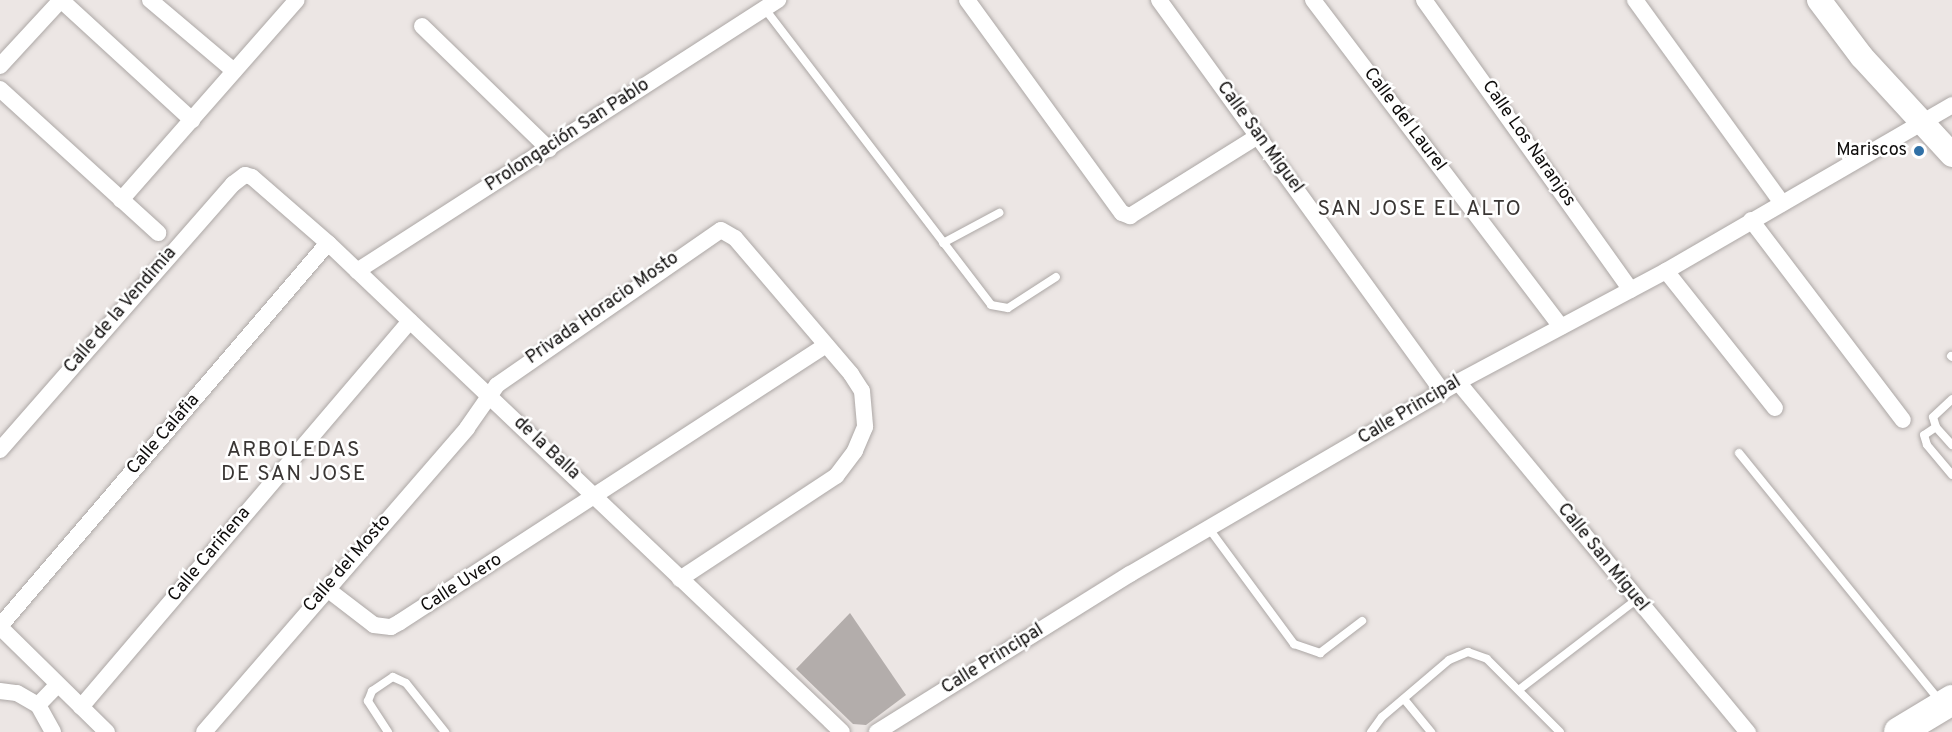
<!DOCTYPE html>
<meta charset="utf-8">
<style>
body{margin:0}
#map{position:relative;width:1952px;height:732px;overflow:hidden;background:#ece6e4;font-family:Overpass,sans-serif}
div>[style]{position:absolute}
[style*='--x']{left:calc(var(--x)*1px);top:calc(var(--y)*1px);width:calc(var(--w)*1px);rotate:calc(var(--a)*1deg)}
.building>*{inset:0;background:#b3adab}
.roads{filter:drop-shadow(0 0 2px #aca7a5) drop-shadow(0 0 2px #aca7a5)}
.lane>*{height:8px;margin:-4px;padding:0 4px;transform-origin:4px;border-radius:4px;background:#fff}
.street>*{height:16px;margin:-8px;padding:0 8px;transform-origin:8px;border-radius:8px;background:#fff}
.secondary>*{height:24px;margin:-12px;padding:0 12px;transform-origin:12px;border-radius:12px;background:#fff}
.highway>*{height:30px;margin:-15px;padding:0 15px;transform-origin:15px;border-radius:15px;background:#fff}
.dots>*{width:16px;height:16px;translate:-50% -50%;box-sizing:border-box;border:3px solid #fff;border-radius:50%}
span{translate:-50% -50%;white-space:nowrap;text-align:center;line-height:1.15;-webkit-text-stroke:5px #fff;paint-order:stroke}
.street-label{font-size:18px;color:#0e0c0b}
.poi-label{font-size:18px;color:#0e0c0b}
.right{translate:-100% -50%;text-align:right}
.quarter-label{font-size:21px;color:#3a3634;letter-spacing:1.5px}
</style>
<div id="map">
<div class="building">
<div style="clip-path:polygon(850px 613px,906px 695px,866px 725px,853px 724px,796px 669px)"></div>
</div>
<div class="roads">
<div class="lane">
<div style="--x:765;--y:9;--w:372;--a:52.6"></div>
<div style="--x:991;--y:305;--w:17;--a:10"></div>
<div style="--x:1008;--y:308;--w:57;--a:-32.9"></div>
<div style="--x:943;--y:243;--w:64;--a:-28.2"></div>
<div style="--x:1951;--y:356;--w:1;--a:45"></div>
<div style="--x:1936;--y:427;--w:10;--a:-107"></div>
<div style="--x:1933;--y:417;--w:26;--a:-43"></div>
<div style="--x:1952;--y:445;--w:24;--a:-132"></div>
<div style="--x:1936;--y:427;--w:14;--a:146"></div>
<div style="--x:1924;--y:435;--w:10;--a:73"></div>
<div style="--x:1927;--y:445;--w:39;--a:50"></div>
<div style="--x:1739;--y:453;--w:318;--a:51"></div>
<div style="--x:1210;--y:530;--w:142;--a:53.6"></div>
<div style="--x:1294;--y:644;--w:28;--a:19"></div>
<div style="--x:1320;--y:653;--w:53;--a:-37.3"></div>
<div style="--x:1520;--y:689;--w:146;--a:-37.5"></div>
<div style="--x:1404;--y:699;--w:43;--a:50.7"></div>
<div style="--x:388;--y:732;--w:37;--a:-123"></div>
<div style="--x:368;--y:701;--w:11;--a:-68"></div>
<div style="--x:372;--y:691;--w:25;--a:-34"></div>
<div style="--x:393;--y:677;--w:14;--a:25"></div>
<div style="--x:406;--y:683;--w:63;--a:51.5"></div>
<div style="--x:1371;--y:732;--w:19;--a:-54"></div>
<div style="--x:1382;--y:717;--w:88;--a:-40.4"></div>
<div style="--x:1449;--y:660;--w:21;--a:-23"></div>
<div style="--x:1468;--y:652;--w:20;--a:20"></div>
<div style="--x:1487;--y:659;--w:103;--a:45"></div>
</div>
<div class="street">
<div style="--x:61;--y:0;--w:178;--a:42.5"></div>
<div style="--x:150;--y:0;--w:110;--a:40.2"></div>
<div style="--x:967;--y:0;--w:263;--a:54"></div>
<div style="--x:1122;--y:213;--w:9;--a:21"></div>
<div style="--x:1130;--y:216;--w:151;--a:-32"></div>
<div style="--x:1159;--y:0;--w:484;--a:54.1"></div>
<div style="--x:1313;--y:0;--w:410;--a:52.8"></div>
<div style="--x:1424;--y:0;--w:356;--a:54.5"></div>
<div style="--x:1635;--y:0;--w:251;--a:54.1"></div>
<div style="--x:422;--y:26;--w:177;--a:44.1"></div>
<div style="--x:0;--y:66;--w:90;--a:-47.3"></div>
<div style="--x:0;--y:89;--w:214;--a:42.3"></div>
<div style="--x:121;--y:200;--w:266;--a:-48.7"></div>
<div style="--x:1751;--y:220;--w:251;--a:52.8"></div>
<div style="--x:357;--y:271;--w:501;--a:-32.77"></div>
<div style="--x:1666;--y:271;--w:175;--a:51.5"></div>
<div style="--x:1458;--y:382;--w:455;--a:50.4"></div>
<div style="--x:0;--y:450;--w:354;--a:-48.8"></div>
<div style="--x:233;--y:184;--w:15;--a:-37"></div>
<div style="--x:245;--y:175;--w:7;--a:16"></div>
<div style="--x:252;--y:177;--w:101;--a:41"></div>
<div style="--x:328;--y:243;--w:709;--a:43.57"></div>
<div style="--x:327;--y:589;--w:59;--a:37.5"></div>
<div style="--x:374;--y:625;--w:17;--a:7"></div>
<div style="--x:391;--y:627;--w:10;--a:-29"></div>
<div style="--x:400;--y:622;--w:508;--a:-33.03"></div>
<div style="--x:0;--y:626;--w:504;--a:-49.42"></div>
<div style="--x:0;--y:627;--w:150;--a:44.5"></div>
<div style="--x:0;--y:691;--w:17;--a:7"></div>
<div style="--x:17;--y:693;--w:24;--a:30"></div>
<div style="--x:81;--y:707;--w:507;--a:-49.56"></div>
<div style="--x:53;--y:732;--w:31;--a:-119"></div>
<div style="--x:38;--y:705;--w:28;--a:-46"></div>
<div style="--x:204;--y:732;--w:402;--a:-49.1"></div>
<div style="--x:467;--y:428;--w:52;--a:-55.1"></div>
<div style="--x:497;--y:385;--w:272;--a:-34.7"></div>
<div style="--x:721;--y:230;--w:16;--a:30"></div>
<div style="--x:735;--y:238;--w:179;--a:49.5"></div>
<div style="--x:851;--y:374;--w:20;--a:57"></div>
<div style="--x:862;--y:391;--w:36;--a:85"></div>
<div style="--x:865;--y:427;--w:26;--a:113"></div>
<div style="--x:855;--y:451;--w:31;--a:127"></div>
<div style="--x:836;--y:476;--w:187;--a:146.6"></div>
<div style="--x:877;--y:732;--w:298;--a:-32"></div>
<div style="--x:1130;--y:574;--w:380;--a:-30.3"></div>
<div style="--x:1458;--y:382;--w:236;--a:-28.1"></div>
<div style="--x:1666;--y:271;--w:331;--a:-30.1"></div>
</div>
<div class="secondary">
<div style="--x:1819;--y:0;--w:71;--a:53"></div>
<div style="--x:1862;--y:57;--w:133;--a:47.4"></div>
</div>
<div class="highway">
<div style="--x:1899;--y:732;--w:62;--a:-31.1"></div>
</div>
</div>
<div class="dots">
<div style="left:1919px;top:151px;background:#3070a6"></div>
</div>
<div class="street-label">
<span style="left:1404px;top:120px;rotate:53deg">Calle del Laurel</span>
<span style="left:568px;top:136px;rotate:-33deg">Prolongación San Pablo</span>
<span style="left:1259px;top:138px;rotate:54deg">Calle San Miguel</span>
<span style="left:1528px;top:144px;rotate:55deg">Calle Los Naranjos</span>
<span style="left:603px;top:309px;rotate:-35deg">Privada Horacio Mosto</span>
<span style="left:121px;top:311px;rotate:-49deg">Calle de la Vendimia</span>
<span style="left:1410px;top:411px;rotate:-31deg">Calle Principal</span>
<span style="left:164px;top:435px;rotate:-49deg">Calle Calafia</span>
<span style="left:546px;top:449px;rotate:43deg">de la Balla</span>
<span style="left:210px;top:555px;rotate:-50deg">Calle Cariñena</span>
<span style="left:1602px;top:558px;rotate:51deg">Calle San Miguel</span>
<span style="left:348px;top:564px;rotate:-49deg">Calle del Mosto</span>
<span style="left:462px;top:584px;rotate:-33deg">Calle Uvero</span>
<span style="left:993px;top:660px;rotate:-32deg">Calle Principal</span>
</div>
<div class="poi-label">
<span class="right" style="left:1907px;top:151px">Mariscos</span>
</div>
<div class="quarter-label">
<span style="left:1420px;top:210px">SAN JOSE EL ALTO</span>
<span style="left:294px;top:463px">ARBOLEDAS<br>DE SAN JOSE</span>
</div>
</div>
